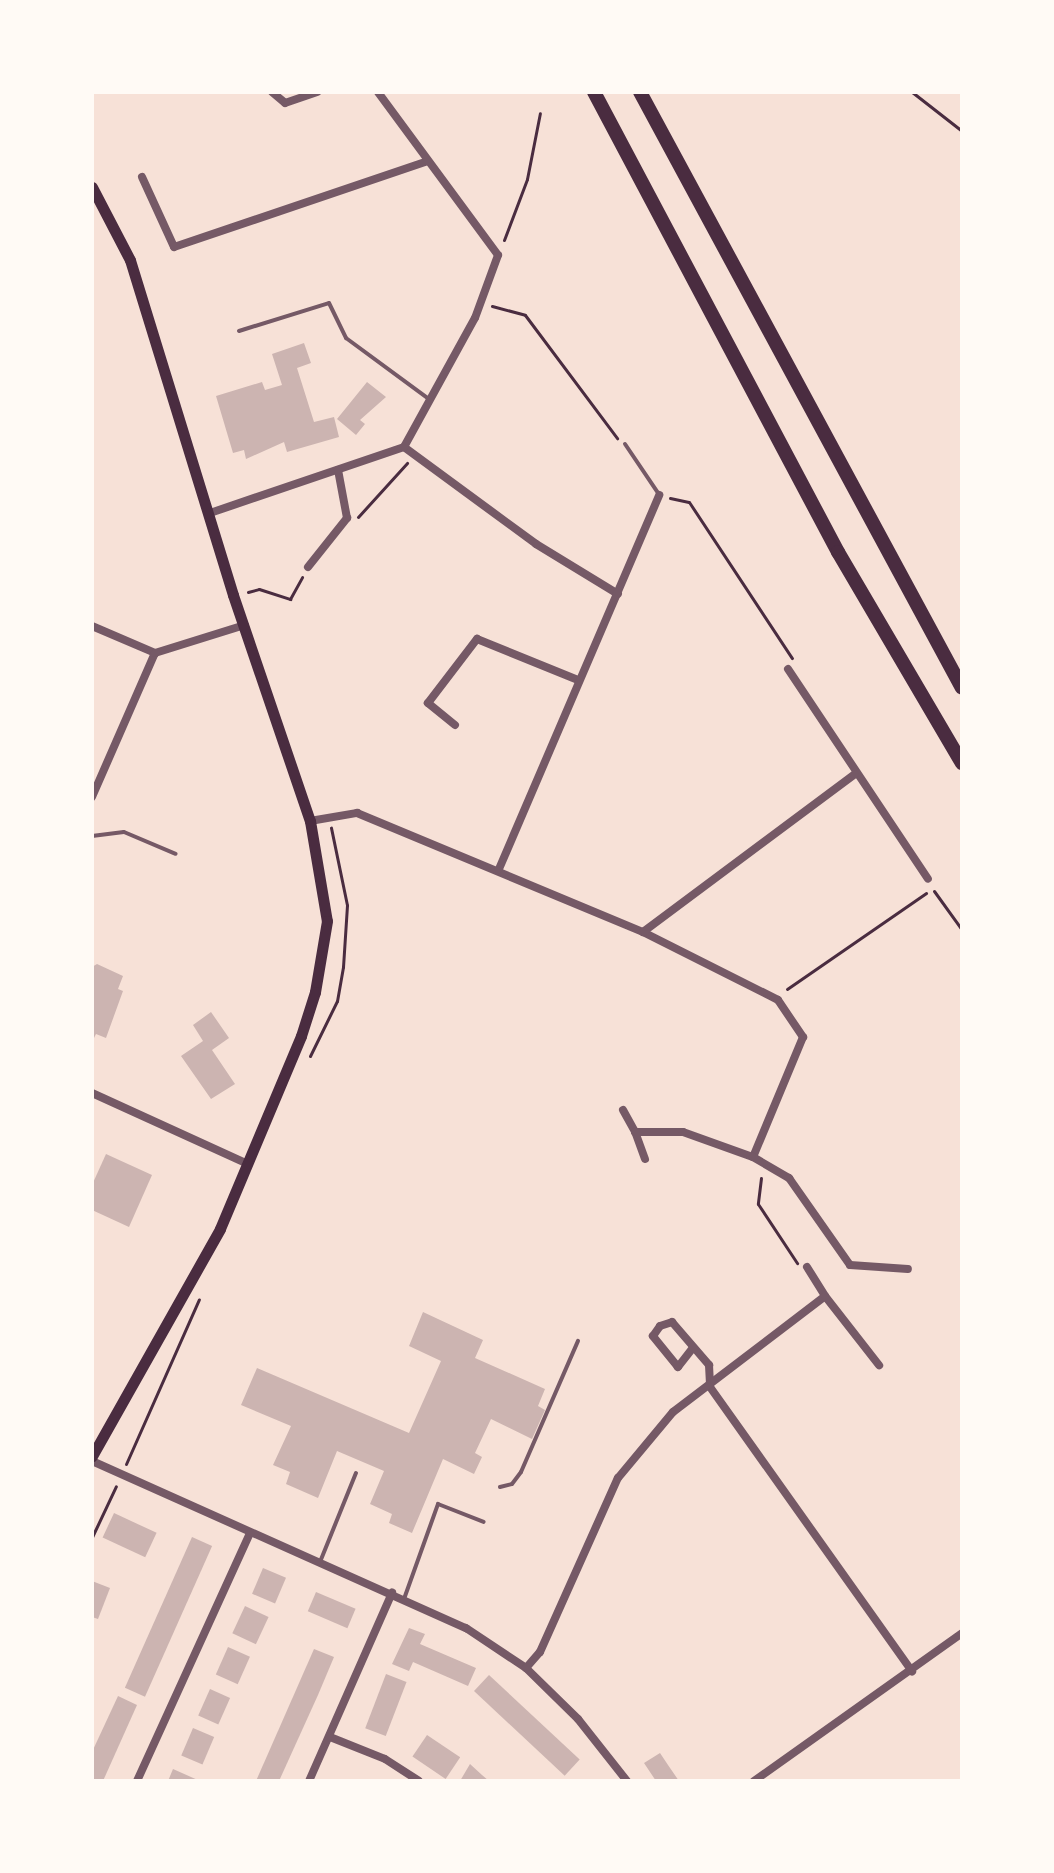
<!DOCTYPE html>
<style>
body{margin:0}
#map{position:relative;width:1054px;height:1873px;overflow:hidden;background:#f7e1d7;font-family:"Space Grotesk",sans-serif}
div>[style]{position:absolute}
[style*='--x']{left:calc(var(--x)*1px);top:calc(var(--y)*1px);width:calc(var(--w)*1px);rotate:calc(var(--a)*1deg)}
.building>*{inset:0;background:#ccb4b1;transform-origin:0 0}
.path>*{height:3px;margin:-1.5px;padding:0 1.5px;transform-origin:1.5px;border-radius:1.5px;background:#4a2c40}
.service>*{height:4px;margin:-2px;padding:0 2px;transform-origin:2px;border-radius:2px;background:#755966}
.minor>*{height:8px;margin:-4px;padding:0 4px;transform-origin:4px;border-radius:4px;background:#755966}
.secondary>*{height:11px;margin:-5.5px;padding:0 5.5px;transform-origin:5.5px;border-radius:5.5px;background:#4a2c40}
.motorway>*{height:14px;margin:-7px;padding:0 7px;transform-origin:7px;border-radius:7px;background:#4a2c40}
span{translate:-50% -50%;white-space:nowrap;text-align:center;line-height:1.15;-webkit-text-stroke:7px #fffaf5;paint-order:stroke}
.frame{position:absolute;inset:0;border:94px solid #fffaf5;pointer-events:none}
</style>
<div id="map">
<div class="building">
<div style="clip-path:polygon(304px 343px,311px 363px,297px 368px,314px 422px,334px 417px,339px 437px,287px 452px,284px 442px,246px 459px,244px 450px,233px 453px,216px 396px,262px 382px,265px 390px,282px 385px,272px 354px)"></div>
<div style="clip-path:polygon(367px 382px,386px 397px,360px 420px,365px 424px,356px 435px,337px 419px)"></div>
<div style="clip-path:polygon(97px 964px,123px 976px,118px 989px,123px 991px,106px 1038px,96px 1034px,92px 1042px,92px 967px)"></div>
<div style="clip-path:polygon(211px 1012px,229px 1038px,212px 1050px,235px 1084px,211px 1099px,181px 1056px,203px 1041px,193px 1025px)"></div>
<div style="clip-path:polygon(106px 1154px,152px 1175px,129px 1227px,92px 1210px,92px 1185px)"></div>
<div style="clip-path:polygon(423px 1312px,483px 1340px,475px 1358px,545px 1389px,538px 1406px,545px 1410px,532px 1439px,491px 1419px,475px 1453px,482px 1457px,474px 1474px,443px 1459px,412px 1533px,389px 1523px,392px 1514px,370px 1504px,384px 1471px,337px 1451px,318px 1498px,286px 1484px,290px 1472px,273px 1465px,291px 1426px,241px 1405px,257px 1368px,409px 1433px,441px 1361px,409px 1346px)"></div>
<div style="left:114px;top:1513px;width:47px;height:27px;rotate:25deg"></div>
<div style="left:192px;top:1537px;width:22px;height:165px;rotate:24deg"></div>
<div style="left:263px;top:1568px;width:25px;height:28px;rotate:23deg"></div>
<div style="clip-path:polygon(92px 1581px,110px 1588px,98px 1619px,92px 1617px)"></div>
<div style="left:316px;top:1592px;width:43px;height:21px;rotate:23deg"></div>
<div style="left:245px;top:1606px;width:26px;height:30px;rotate:25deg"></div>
<div style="clip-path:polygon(409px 1628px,425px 1634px,420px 1644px,476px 1668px,468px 1686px,413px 1662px,409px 1671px,392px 1664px)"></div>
<div style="left:228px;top:1647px;width:24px;height:30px;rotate:24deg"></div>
<div style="clip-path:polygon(314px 1649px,334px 1657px,318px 1695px,279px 1781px,256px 1781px)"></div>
<div style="left:386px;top:1674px;width:22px;height:58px;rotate:21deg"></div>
<div style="left:489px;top:1675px;width:124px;height:22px;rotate:43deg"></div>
<div style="left:210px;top:1689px;width:22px;height:29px;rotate:24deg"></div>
<div style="clip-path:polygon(118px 1696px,137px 1705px,103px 1781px,92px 1781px,92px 1752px)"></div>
<div style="left:193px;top:1728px;width:23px;height:30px;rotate:23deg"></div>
<div style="left:427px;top:1735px;width:40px;height:26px;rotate:34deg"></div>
<div style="clip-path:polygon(660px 1753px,668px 1765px,679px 1781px,656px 1781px,644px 1763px)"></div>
<div style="clip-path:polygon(470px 1764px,482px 1775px,489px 1781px,460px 1781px)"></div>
<div style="clip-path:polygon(173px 1769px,200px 1781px,168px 1781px)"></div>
</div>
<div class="path">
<div style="--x:912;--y:92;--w:63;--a:38"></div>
<div style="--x:504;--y:240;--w:65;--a:-69.3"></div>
<div style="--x:527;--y:179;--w:67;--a:-78.9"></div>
<div style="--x:492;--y:306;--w:34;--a:15"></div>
<div style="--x:525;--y:315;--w:154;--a:53.2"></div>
<div style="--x:670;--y:498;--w:19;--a:12"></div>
<div style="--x:689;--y:502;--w:187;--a:56.6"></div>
<div style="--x:358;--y:517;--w:73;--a:-47.8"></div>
<div style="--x:248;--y:592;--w:11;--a:-15"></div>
<div style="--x:259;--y:589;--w:33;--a:18"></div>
<div style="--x:290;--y:599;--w:25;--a:-61"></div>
<div style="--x:934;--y:891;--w:48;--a:54.3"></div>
<div style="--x:787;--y:989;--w:169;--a:-34.6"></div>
<div style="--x:310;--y:1056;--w:61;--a:-63.9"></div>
<div style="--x:337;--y:1001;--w:35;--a:-80"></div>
<div style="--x:343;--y:967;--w:62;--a:-86.3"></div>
<div style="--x:347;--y:905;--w:79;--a:-101.7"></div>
<div style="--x:761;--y:1178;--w:26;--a:97"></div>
<div style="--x:758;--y:1204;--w:71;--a:56.5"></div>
<div style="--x:126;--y:1464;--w:180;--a:-66.1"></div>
<div style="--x:92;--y:1537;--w:56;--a:-64.8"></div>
</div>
<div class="service">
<div style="--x:239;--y:331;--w:94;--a:-17.3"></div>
<div style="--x:329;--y:303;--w:39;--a:64"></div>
<div style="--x:346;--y:338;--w:104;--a:36.4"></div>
<div style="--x:625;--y:444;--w:59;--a:56"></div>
<div style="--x:92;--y:836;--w:32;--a:-7"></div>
<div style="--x:124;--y:832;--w:56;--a:22.9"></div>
<div style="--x:500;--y:1487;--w:12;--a:-14"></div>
<div style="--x:512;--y:1484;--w:15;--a:-53"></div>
<div style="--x:521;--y:1472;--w:143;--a:-66.5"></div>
<div style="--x:320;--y:1562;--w:96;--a:-68"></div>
<div style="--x:404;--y:1599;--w:101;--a:-70.3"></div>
<div style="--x:438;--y:1504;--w:49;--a:21.4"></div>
</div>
<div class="minor">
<div style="--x:272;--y:92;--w:17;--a:40"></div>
<div style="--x:285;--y:103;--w:34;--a:-19"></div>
<div style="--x:142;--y:177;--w:77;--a:65.4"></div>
<div style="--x:174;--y:247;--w:265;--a:-18.7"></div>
<div style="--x:404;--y:447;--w:164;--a:36.3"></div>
<div style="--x:536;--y:544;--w:96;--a:31.4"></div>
<div style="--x:210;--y:513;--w:205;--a:-18.8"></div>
<div style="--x:404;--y:447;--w:147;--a:-61.2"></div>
<div style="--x:475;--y:318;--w:67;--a:-69.9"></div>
<div style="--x:498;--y:255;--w:202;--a:-126.4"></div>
<div style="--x:308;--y:567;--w:63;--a:-51.5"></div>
<div style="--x:347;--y:518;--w:49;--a:-100.6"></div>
<div style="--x:92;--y:626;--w:69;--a:23.2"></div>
<div style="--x:788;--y:669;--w:252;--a:56.3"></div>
<div style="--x:455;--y:725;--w:35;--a:-141"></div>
<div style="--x:428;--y:703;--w:81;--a:-52.6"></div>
<div style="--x:477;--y:639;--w:109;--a:22.1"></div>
<div style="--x:92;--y:797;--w:157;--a:-66.4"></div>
<div style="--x:155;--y:653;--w:94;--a:-17.3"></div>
<div style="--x:310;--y:821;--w:48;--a:-9.7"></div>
<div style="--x:357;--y:813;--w:310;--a:22.6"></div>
<div style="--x:643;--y:932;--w:151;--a:26.7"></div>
<div style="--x:778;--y:1000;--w:45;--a:56"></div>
<div style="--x:803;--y:1037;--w:130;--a:112.6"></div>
<div style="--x:499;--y:869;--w:407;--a:-66.8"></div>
<div style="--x:643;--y:932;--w:264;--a:-36.7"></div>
<div style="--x:92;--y:1093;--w:171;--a:24.5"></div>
<div style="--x:623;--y:1110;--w:25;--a:61"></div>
<div style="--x:645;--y:1159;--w:29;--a:-110"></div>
<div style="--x:635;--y:1132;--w:48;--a:0"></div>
<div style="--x:683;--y:1132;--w:74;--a:19.7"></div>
<div style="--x:753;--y:1157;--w:42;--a:30.3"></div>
<div style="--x:789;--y:1178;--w:106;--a:55"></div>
<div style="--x:850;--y:1265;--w:58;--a:3.9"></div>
<div style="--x:807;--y:1267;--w:34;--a:58"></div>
<div style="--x:692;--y:1349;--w:23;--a:128"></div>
<div style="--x:678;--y:1367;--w:40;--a:-129"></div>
<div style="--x:653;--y:1336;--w:12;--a:-55"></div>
<div style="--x:660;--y:1326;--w:13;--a:-18"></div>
<div style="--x:672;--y:1322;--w:57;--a:49.3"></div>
<div style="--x:709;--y:1365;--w:22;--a:87"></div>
<div style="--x:710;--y:1387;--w:349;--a:54.6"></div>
<div style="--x:92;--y:1461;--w:410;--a:24.1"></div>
<div style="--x:466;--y:1628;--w:72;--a:33.7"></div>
<div style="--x:526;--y:1668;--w:73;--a:44.4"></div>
<div style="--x:578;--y:1719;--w:79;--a:51.7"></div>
<div style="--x:526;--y:1668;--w:21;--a:-49"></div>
<div style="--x:540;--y:1652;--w:191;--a:-65.9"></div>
<div style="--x:618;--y:1478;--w:86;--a:-50.2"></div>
<div style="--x:673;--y:1412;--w:191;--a:-37.3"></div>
<div style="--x:825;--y:1296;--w:88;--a:52"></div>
<div style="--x:330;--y:1737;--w:59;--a:21.8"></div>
<div style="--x:385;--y:1759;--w:40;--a:32.9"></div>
<div style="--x:137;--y:1781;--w:273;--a:-65.5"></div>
<div style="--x:309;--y:1781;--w:206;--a:-66.2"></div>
<div style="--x:754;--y:1781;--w:255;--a:-35.4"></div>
</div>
<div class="secondary">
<div style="--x:92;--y:187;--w:82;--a:62.5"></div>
<div style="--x:130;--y:260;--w:350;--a:72.9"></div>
<div style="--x:233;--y:595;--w:239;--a:71.2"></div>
<div style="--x:310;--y:821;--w:101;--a:80.4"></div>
<div style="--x:327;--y:921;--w:72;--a:99.6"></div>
<div style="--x:315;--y:992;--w:46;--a:107.7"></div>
<div style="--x:301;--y:1036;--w:209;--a:112.8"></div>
<div style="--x:220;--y:1229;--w:261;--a:119.4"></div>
</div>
<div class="motorway">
<div style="--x:594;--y:92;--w:521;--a:62.06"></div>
<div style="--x:838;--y:552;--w:245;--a:59.6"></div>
<div style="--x:640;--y:92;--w:677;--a:61.62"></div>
</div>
<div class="frame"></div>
</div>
